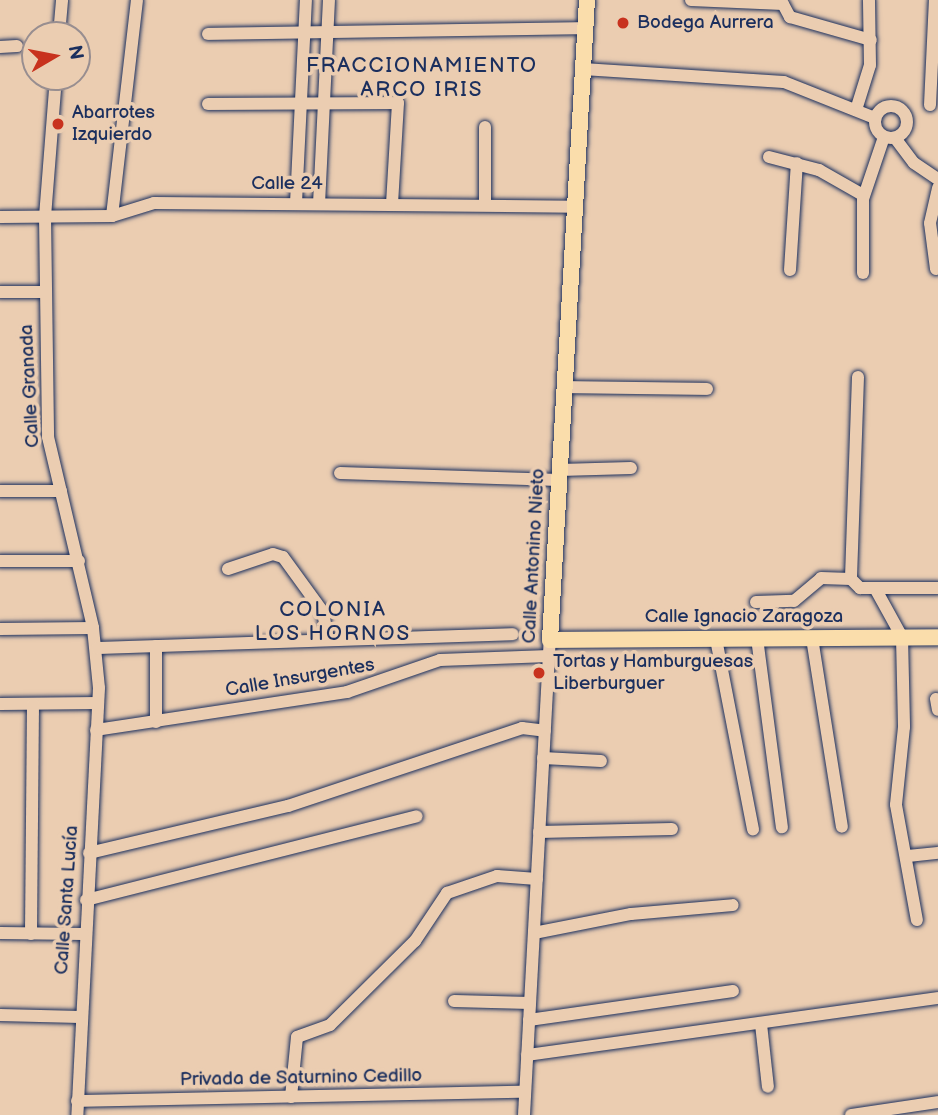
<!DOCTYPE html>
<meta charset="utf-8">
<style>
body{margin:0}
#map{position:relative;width:938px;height:1115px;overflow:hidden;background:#ebcdb1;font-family:"Balsamiq Sans",sans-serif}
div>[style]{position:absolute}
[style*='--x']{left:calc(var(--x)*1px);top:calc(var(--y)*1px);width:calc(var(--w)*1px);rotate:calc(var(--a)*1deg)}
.roads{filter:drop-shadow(0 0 2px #1b2f5e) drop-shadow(0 0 2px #1b2f5e)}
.minor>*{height:12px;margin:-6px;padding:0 6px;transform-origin:6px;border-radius:6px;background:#ebcdb1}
.minor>.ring{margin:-6px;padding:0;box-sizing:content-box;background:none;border:12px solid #ebcdb1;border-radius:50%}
.major>*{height:16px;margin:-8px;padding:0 8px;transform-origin:8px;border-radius:8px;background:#faddab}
.dots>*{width:19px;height:19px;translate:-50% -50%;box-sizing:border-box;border:4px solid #ebcdb1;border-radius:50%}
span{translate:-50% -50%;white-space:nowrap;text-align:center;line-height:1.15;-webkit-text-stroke:7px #ebcdb1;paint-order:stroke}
.poi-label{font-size:19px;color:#1b2f5e}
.left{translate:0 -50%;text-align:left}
.street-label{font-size:19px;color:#1b2f5e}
.neighbourhood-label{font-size:21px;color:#1b2f5e;letter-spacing:2px}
.north{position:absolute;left:21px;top:21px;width:70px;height:70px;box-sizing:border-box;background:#ebcdb1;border:2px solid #988e90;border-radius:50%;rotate:80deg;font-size:19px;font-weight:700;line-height:28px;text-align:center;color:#1b2f5e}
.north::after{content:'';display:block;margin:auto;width:24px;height:32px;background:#c8321e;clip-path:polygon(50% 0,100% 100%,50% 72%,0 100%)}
</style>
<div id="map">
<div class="roads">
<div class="minor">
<div style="--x:691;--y:0;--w:92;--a:2.5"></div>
<div style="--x:783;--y:4;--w:15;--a:62"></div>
<div style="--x:790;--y:17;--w:84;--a:15.9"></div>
<div style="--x:208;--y:34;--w:378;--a:-0.9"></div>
<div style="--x:59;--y:35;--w:35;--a:-85"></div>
<div style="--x:0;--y:47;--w:17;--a:-3"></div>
<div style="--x:583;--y:69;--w:201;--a:3.7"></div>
<div style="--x:784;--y:82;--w:98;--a:21.6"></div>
<div style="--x:56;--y:77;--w:139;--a:94.5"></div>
<div style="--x:45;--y:216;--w:221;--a:89.2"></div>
<div style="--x:48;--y:437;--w:196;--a:76.7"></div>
<div style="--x:93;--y:628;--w:60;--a:84.3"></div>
<div style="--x:99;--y:688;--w:428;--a:92.9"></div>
<div style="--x:208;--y:104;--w:190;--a:-0.3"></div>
<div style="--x:398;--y:103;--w:102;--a:93.4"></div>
<div style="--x:930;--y:105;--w:105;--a:-87.3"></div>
<div class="ring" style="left:875px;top:106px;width:20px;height:20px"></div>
<div style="--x:856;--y:110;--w:47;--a:-72.7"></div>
<div style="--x:870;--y:65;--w:65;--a:-90.9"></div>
<div style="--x:485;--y:127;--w:78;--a:90"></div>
<div style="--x:895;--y:138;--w:31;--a:53"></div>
<div style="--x:914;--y:163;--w:29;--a:34"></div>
<div style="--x:769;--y:157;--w:52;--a:14.6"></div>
<div style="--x:819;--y:170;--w:51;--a:29.6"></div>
<div style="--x:296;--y:203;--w:203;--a:-87.2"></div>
<div style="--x:319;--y:204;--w:204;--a:-87.2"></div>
<div style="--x:112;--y:216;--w:217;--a:-83.4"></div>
<div style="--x:0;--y:217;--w:112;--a:-0.5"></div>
<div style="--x:112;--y:216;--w:44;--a:-17.2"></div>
<div style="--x:154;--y:203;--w:421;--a:0.5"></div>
<div style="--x:936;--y:269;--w:46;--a:-97.4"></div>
<div style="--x:930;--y:223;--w:36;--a:-77"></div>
<div style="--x:790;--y:270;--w:107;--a:-86.3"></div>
<div style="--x:863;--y:273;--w:74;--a:-90"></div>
<div style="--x:863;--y:199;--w:65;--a:-71.3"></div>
<div style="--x:0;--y:292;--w:46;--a:0"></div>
<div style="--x:858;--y:377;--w:202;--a:92"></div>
<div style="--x:851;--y:579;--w:13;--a:45"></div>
<div style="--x:860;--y:588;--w:78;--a:0"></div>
<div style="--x:565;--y:387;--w:142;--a:0.8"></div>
<div style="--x:560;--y:470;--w:71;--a:-1.6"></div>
<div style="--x:340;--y:473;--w:219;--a:1.8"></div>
<div style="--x:0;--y:491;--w:61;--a:0"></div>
<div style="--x:0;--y:561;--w:79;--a:0"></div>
<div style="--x:228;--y:569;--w:47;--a:-18.4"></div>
<div style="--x:273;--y:554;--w:10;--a:17"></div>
<div style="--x:283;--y:557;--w:68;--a:54"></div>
<div style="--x:323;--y:612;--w:27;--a:80"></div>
<div style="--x:875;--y:588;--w:56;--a:61.1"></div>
<div style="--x:902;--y:637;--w:90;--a:88.7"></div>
<div style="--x:904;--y:727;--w:78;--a:95.9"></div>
<div style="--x:896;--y:805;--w:117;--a:79.7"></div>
<div style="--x:756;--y:602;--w:38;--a:-2"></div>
<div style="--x:794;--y:601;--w:35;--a:-40"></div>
<div style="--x:821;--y:578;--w:30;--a:2"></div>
<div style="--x:0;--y:629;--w:93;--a:-0.6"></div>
<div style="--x:757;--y:638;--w:191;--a:82.5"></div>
<div style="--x:812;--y:638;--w:191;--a:81"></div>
<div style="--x:716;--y:639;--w:194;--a:79"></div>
<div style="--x:97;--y:648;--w:416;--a:-1.9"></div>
<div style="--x:936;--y:699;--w:11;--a:80"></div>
<div style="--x:0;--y:704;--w:98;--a:-0.6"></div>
<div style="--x:156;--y:722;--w:76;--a:-90"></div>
<div style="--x:96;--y:730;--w:254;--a:-8.6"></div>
<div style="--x:347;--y:692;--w:98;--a:-19"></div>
<div style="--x:440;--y:660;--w:109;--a:-2.1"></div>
<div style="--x:543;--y:758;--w:58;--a:3"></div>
<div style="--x:539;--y:832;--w:133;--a:-1.3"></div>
<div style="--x:89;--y:853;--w:204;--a:-13.3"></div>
<div style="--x:288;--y:806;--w:247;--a:-18.4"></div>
<div style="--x:522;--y:728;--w:23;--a:7"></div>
<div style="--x:908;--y:856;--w:30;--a:-6"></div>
<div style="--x:86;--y:900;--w:341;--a:-14.2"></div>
<div style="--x:0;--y:933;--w:83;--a:0.7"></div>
<div style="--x:534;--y:933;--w:99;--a:-11.1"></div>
<div style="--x:631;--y:914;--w:102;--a:-5"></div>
<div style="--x:31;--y:934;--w:230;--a:-89.5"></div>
<div style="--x:454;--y:1001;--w:76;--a:1.5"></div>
<div style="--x:0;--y:1015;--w:80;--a:1.4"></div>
<div style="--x:529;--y:1020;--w:206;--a:-8.1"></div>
<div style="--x:761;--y:1024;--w:63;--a:83.7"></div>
<div style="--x:527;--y:1055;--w:415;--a:-7.9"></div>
<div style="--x:291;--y:1097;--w:60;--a:-84.3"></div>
<div style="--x:297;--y:1037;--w:35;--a:-20"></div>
<div style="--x:330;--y:1025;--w:120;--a:-44.7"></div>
<div style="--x:415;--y:941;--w:58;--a:-56.3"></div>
<div style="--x:447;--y:893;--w:53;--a:-18.8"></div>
<div style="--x:497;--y:876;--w:40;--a:4.3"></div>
<div style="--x:77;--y:1101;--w:448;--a:-1.2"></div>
<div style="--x:524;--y:1115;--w:476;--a:-86.9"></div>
<div style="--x:851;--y:1115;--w:88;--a:-8.5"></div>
</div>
<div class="major">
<div style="--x:587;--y:0;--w:641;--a:93.31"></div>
<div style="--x:550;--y:640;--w:388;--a:-0.4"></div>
</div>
</div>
<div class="dots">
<div style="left:623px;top:23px;background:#c8321e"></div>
<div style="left:58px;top:124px;background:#c8321e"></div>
<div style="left:539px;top:673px;background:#c8321e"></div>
</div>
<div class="poi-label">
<span class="left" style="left:637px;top:23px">Bodega Aurrera</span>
<span class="left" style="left:72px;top:124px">Abarrotes<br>Izquierdo</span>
<span class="left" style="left:553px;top:673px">Tortas y Hamburguesas<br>Liberburguer</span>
</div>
<div class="street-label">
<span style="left:287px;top:184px">Calle 24</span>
<span style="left:30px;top:386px;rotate:-93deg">Calle Granada</span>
<span style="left:534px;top:556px;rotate:-87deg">Calle Antonino Nieto</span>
<span style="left:744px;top:617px">Calle Ignacio Zaragoza</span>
<span style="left:300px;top:678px;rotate:-10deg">Calle Insurgentes</span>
<span style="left:67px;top:900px;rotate:-86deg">Calle Santa Lucía</span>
<span style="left:301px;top:1078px;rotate:-1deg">Privada de Saturnino Cedillo</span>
</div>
<div class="neighbourhood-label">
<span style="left:422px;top:78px">FRACCIONAMIENTO<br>ARCO IRIS</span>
<span style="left:333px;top:622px">COLONIA<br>LOS HORNOS</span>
</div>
<div class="north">N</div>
</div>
